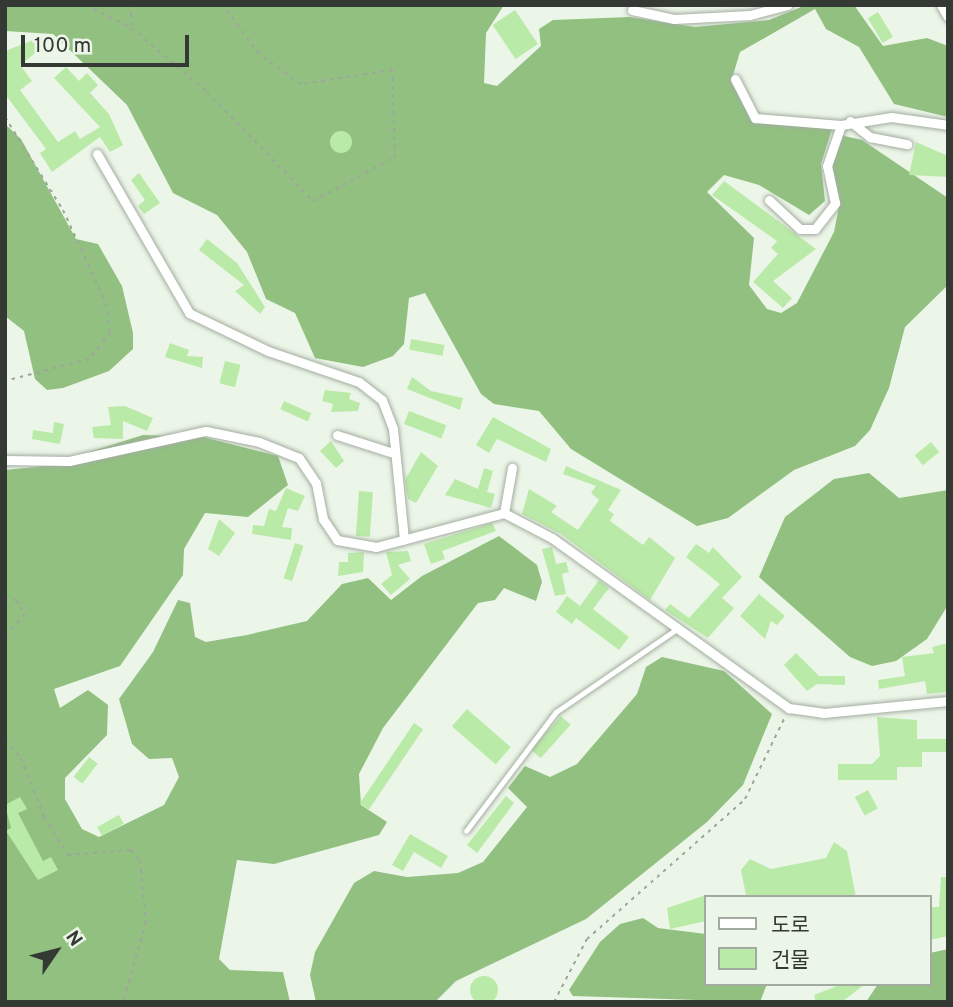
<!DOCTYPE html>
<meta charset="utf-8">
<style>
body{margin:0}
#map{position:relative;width:953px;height:1007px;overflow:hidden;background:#ecf6e8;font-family:Overpass,"Noto Sans KR",sans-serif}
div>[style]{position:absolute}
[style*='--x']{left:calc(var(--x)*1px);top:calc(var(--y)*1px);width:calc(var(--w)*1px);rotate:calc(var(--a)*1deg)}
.forest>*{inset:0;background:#91c080}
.building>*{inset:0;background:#baeaa8;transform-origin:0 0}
.round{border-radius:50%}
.path>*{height:2px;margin-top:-1px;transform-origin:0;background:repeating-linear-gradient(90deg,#9ea69b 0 3.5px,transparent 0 8.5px)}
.roads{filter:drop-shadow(0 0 2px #a3ada0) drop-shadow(0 0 2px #a3ada0)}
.service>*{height:4.5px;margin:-2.25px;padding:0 2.25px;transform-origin:2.25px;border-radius:2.25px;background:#fff}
.minor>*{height:9px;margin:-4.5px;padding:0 4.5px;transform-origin:4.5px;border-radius:4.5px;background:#fff}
span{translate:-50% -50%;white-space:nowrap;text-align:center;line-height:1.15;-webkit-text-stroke:5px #ecf6e8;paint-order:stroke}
.frame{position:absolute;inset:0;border:7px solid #353933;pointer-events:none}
.legend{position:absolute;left:704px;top:895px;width:228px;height:91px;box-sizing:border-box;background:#ecf6e8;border:2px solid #a3aaa0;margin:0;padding:9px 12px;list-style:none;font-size:21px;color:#353933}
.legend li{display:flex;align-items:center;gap:14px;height:35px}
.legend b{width:35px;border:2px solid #a3aaa0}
.north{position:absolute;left:21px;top:916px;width:70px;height:70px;-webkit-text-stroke:5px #ecf6e8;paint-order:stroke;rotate:55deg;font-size:19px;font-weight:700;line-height:28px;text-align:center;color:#353933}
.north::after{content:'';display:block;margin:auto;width:24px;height:32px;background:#353933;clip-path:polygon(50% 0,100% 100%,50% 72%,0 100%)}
.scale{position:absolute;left:21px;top:35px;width:168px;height:32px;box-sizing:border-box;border:4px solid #353933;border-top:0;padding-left:9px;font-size:21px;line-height:24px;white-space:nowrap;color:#353933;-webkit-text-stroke:5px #ecf6e8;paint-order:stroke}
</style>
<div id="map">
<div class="forest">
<div style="clip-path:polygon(5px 5px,504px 5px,486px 33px,484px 83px,497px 86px,541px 46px,539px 29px,553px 20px,629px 17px,695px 27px,769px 20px,806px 5px,854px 5px,883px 46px,927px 38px,948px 46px,948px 117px,894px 104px,859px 47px,826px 29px,815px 9px,740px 52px,731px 82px,755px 123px,832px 129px,821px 164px,825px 201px,809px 215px,759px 185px,724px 175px,707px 192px,754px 238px,749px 285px,767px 309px,781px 313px,797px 303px,834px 232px,840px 201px,831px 165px,840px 135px,862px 140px,948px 198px,948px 285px,905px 327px,889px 388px,870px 430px,855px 446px,794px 470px,728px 518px,697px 526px,571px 449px,539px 411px,494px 404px,481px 394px,425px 293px,409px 298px,404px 344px,393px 356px,363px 367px,315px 358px,295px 313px,266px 299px,247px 252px,217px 215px,173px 193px,127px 105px,53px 34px,5px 31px)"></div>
<div style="clip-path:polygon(5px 124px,21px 139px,76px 239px,98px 244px,122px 286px,133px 333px,133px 349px,109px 371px,63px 388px,47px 390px,35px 379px,24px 331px,5px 316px)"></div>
<div style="clip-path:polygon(143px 435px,203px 437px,278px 456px,288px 485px,248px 517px,205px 513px,184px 549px,183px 575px,120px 666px,54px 689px,60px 708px,88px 690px,108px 705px,107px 735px,65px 778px,65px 799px,82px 829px,99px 837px,164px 805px,179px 777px,172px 758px,149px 759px,132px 744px,119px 699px,153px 652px,178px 600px,190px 603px,195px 637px,206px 642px,247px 635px,307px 621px,342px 584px,368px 578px,391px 600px,422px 576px,499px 536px,537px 565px,542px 582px,536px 601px,504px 588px,495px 600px,478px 603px,383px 728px,359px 774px,361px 805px,387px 822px,379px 835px,274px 864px,237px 860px,219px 959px,230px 970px,283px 972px,290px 1002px,5px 1002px,5px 470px,45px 466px)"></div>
<div style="clip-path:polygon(869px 473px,899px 498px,948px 490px,948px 605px,927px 639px,896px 661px,872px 666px,850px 657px,759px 577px,785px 517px,834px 479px)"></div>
<div style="clip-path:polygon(662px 657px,724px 671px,772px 714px,743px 785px,707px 822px,586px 919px,456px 981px,435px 1002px,316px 1002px,310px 975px,315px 952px,354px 883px,374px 871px,407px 877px,458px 873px,483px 862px,527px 807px,508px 788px,525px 766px,550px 777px,577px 764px,637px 694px,646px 667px)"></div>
<div style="clip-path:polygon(643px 918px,658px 928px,706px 934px,706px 984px,767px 984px,760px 1002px,573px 996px,569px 990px,600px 942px,620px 924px)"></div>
<div style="clip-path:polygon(948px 949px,948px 1002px,866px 1002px,878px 984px,930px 984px,930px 953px)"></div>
</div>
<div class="building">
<div style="left:515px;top:10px;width:41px;height:27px;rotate:56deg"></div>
<div style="left:878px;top:12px;width:29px;height:12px;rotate:59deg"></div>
<div style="clip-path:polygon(41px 37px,47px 44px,20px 65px,32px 81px,20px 90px,58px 142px,75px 131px,80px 139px,100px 127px,54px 78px,66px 67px,79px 81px,87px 73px,98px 85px,90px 93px,109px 114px,123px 145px,110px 152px,100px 137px,52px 172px,40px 153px,46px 149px,5px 94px,5px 51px)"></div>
<div class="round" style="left:330px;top:131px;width:22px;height:22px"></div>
<div style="clip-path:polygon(916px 142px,948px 156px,948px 177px,909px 175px)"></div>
<div style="clip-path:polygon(139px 173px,160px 203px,144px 214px,138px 206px,145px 200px,131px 180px)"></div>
<div style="clip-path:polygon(724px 181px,816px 249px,773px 281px,792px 298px,783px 308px,753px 282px,778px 254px,771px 248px,777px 241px,712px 195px)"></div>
<div style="clip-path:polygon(207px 239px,237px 263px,265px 307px,260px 314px,235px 291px,244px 285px,199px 250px)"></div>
<div style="left:411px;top:339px;width:34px;height:11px;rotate:10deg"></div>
<div style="clip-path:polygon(170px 343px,189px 350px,187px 356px,203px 357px,202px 368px,165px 357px)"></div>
<div style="left:225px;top:361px;width:16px;height:23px;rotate:14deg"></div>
<div style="clip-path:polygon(412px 377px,431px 391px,463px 398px,460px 410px,407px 389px)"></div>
<div style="clip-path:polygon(325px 390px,351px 393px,349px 399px,360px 403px,358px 411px,331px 412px,333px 404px,322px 401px)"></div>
<div style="left:284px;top:401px;width:30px;height:9px;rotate:24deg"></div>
<div style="clip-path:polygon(108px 407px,125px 406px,153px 418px,147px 431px,123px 421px,123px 439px,94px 438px,92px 427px,111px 425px)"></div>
<div style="left:409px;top:411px;width:40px;height:14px;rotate:21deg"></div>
<div style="clip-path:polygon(493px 417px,551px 449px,546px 462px,497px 439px,489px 453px,476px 445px)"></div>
<div style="clip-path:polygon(54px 422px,64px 424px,60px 444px,32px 439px,33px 430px,53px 433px)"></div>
<div style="clip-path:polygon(331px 441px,344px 461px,336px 468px,320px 451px)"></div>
<div style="left:931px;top:442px;width:13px;height:21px;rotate:51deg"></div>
<div style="clip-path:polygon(421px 452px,438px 466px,416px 503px,408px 499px,405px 480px)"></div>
<div style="clip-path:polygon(566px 466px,621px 490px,608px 510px,614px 514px,610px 521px,643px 545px,649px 537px,675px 558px,650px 600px,561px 534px,522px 514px,529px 489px,557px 506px,551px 512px,578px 530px,599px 500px,591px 493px,596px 486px,563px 474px)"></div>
<div style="clip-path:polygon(484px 468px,493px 471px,487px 492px,495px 494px,491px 508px,445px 495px,455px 479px,478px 489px)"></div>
<div style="clip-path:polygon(286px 488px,305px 496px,298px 511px,288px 508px,282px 527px,292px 528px,291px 540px,252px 534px,253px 525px,264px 526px,269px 509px,276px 511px)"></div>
<div style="left:359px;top:491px;width:14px;height:45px;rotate:4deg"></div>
<div style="clip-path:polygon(219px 519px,235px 533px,219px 556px,208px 549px)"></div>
<div style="clip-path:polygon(492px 523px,496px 531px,442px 551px,445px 559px,431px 564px,424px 544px)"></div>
<div style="left:295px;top:543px;width:9px;height:37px;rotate:18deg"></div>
<div style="clip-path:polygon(696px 544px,709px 553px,713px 547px,742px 577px,722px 598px,734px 608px,708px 638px,665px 610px,670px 604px,689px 618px,720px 584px,686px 557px)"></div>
<div style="clip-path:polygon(552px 547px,556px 564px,566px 562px,569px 572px,562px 574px,566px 594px,555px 596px,542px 549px)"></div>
<div style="clip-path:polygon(408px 551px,411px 561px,398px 565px,410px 579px,391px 595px,381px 584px,392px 575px,386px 552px)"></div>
<div style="clip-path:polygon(364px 552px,363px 572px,338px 576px,339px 562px,348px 562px,348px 553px)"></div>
<div style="clip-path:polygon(599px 580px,609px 588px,593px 609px,629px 637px,619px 650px,576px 618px,572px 624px,556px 612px,567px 596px,580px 606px)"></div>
<div style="clip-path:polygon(759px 594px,785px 616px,777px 625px,771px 621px,765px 639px,740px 616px)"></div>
<div style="clip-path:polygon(948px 643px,948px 692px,927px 694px,925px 681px,879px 689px,878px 680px,905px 676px,902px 657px,934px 653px,932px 647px)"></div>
<div style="clip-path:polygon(796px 653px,819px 676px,845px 676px,845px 685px,817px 684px,807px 691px,784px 665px)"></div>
<div style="left:467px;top:709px;width:58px;height:23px;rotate:41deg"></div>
<div style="left:561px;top:716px;width:13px;height:45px;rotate:42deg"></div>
<div style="clip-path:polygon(877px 717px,917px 720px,917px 739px,948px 739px,948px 752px,922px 752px,922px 767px,897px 767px,897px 780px,838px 780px,838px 764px,872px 764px,880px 756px)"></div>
<div style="left:414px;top:723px;width:11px;height:97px;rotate:34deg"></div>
<div style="left:89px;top:757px;width:11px;height:25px;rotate:38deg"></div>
<div style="left:868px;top:790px;width:21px;height:15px;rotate:62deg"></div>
<div style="clip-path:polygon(506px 796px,514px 803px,477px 853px,467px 845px)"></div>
<div style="clip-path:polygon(20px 797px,27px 809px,18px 813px,43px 861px,51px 857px,58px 870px,38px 880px,6px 831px,11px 828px,5px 805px)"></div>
<div style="left:119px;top:815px;width:10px;height:25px;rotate:61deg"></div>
<div style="clip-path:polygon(410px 834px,448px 856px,441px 868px,414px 852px,403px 871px,392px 865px)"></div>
<div style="clip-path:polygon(834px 842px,847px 851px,856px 897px,746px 895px,741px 870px,750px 859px,771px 869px,826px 858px)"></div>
<div style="clip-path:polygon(941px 877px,948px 877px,948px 936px,930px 940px,930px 907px,939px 907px)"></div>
<div style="clip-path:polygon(706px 895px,706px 921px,670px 929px,667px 908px)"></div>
<div class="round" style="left:470px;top:976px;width:28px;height:28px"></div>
<div style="clip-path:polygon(842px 984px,865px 984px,842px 1002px,816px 1002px,814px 995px)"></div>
</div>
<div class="path">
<div style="--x:86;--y:5;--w:51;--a:26.6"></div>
<div style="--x:132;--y:28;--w:99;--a:40.5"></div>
<div style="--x:207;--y:92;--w:152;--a:45.8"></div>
<div style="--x:313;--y:201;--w:93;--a:-28.2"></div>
<div style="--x:395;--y:157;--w:87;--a:-92"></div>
<div style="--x:392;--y:70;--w:92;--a:171.3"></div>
<div style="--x:301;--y:84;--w:52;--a:-144.5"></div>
<div style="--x:259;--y:54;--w:61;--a:-126.3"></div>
<div style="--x:130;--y:5;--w:22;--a:85"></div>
<div style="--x:5;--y:117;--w:110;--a:58.1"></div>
<div style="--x:63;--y:210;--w:102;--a:65.2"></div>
<div style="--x:106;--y:303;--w:30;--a:82"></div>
<div style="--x:110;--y:333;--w:33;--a:129"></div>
<div style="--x:89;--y:359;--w:87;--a:165.3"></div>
<div style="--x:5;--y:598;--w:11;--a:10"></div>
<div style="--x:16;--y:600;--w:17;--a:57"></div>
<div style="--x:25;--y:614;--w:30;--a:132"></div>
<div style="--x:5;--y:740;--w:24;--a:48"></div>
<div style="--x:21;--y:758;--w:63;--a:68.7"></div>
<div style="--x:44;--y:817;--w:45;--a:57.7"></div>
<div style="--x:68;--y:855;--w:63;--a:-4.5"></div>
<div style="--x:131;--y:850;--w:14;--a:51"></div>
<div style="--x:140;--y:861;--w:61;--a:84.4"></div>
<div style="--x:146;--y:922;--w:83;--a:106"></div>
<div style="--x:554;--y:1002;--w:71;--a:-62.4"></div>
<div style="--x:587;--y:939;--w:211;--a:-41.5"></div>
<div style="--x:745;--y:799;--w:89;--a:-64"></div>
</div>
<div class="roads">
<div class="service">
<div style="--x:466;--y:831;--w:149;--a:-52.9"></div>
<div style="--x:556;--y:712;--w:148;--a:-34.5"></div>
</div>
<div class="minor">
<div style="--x:941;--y:5;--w:14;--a:60"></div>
<div style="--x:632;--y:10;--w:43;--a:12.1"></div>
<div style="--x:674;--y:19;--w:76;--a:-3"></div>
<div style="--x:750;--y:15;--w:39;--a:-15"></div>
<div style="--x:735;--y:79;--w:44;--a:62.9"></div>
<div style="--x:755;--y:118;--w:86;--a:4.7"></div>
<div style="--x:850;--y:121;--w:26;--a:39"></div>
<div style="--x:870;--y:137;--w:38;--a:11"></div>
<div style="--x:97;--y:154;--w:184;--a:59.9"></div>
<div style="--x:189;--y:313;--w:88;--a:25.7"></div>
<div style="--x:268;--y:351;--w:96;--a:18.8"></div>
<div style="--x:359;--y:382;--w:29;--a:38"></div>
<div style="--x:382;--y:400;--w:31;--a:69"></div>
<div style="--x:393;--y:429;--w:111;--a:84.3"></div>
<div style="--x:769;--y:200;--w:42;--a:43.1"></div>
<div style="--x:800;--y:229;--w:15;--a:0"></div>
<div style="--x:815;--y:229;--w:33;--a:-52"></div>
<div style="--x:835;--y:203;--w:38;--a:-102"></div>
<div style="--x:827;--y:166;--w:43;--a:-71.1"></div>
<div style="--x:841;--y:125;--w:51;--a:-9.1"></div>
<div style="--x:891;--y:117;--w:58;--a:8"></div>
<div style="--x:337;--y:435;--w:59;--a:17.8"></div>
<div style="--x:5;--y:460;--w:64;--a:0.9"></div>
<div style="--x:69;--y:461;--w:140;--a:-12.4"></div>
<div style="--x:206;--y:431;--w:54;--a:11.7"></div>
<div style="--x:259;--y:442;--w:43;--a:21.8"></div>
<div style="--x:299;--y:458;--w:30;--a:56"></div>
<div style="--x:316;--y:483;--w:37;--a:79"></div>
<div style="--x:323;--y:519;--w:25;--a:56"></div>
<div style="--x:337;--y:540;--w:40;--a:10"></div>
<div style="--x:376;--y:547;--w:132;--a:-14.9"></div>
<div style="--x:504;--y:513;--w:54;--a:27.5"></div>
<div style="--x:552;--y:538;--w:292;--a:35.7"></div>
<div style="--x:789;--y:708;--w:34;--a:8"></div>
<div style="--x:823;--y:713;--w:126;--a:-5.5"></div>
<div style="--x:504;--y:513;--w:46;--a:-79.9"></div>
</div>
</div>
<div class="frame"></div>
<ul class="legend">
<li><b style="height:9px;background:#fff"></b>도로</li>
<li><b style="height:19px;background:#baeaa8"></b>건물</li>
</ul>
<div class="north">N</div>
<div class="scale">100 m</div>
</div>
